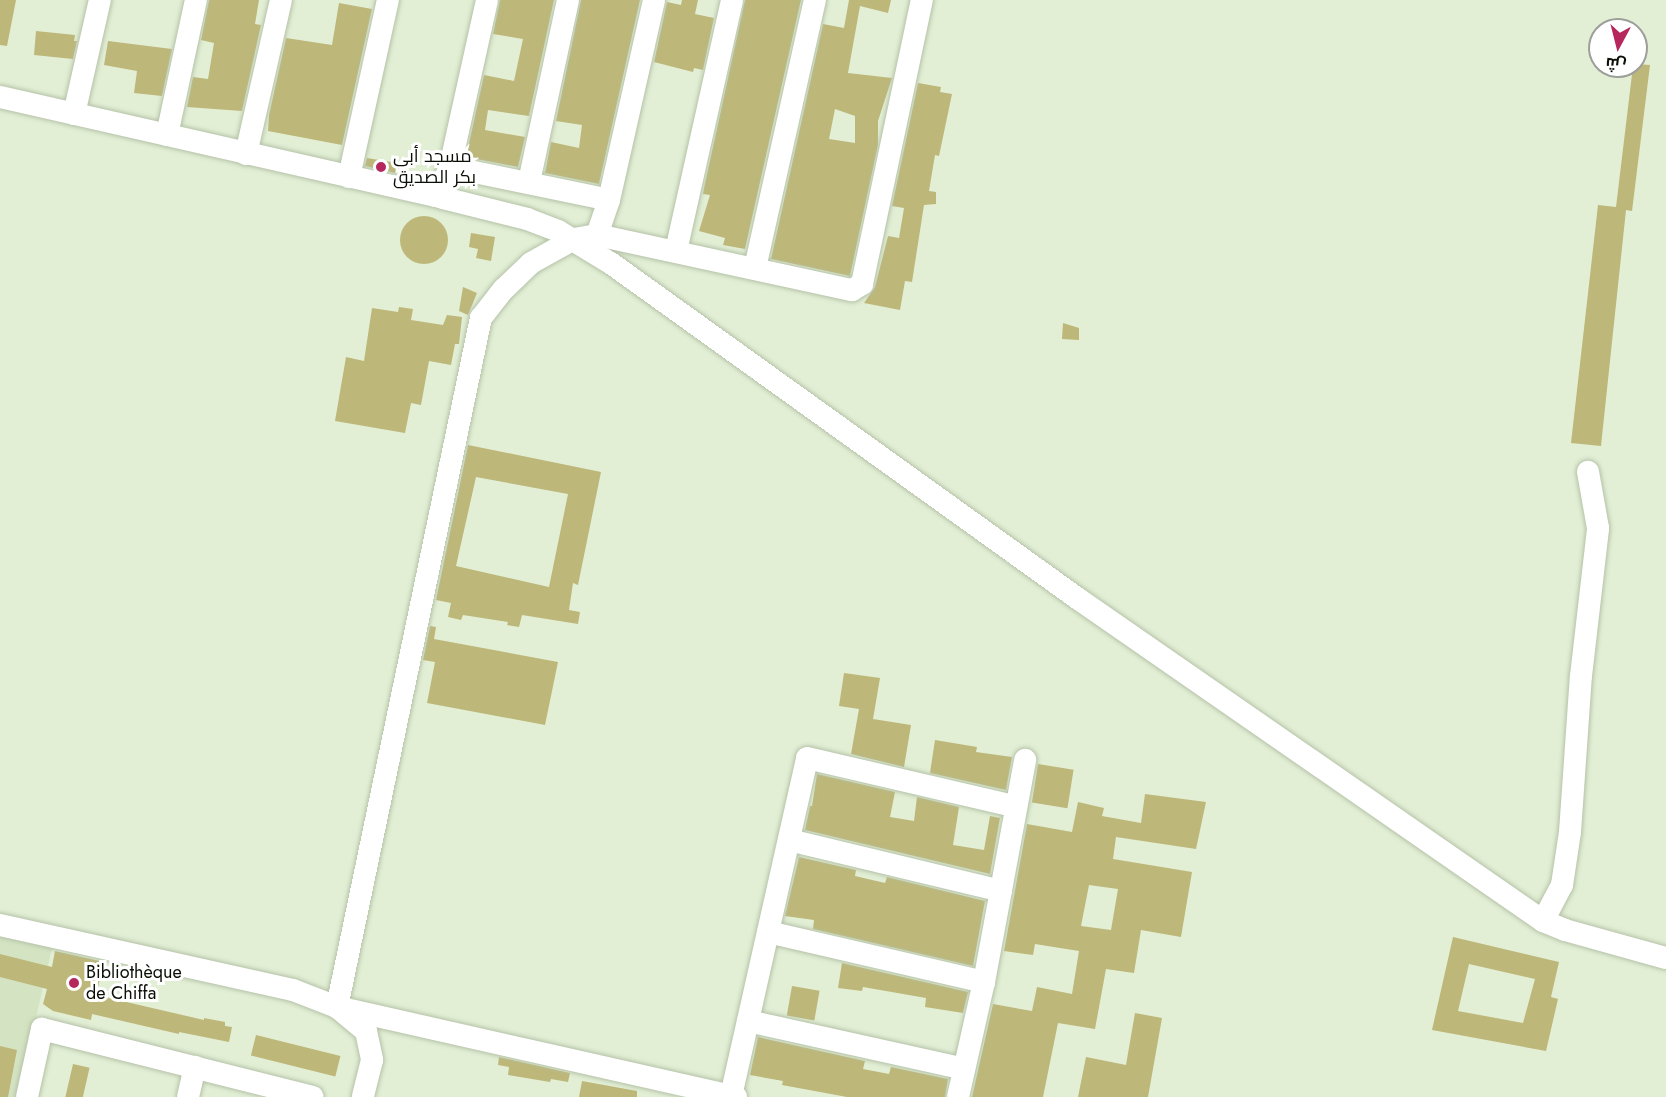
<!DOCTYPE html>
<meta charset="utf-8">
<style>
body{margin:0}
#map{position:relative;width:1666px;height:1097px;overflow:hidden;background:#e2efd5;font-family:Jost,Cairo,sans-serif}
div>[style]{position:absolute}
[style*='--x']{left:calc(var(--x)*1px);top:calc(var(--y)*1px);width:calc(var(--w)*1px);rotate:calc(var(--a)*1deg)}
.built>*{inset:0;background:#d4e4c3}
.building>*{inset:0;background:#bdb779;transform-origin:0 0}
.round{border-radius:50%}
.roads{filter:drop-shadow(0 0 2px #b5c2a8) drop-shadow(0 0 2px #b5c2a8)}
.minor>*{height:22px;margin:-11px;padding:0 11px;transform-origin:11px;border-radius:11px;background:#fff}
.dots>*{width:16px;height:16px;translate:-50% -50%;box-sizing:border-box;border:3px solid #fff;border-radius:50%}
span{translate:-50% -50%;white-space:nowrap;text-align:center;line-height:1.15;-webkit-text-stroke:6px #fff;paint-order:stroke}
.poi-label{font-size:18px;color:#0b0f06}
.left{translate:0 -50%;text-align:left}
.north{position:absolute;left:1588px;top:18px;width:60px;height:60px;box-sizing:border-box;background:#fff;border:2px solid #9d9f9b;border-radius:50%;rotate:187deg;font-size:16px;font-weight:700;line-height:24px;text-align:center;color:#0b0f06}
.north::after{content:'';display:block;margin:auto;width:21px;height:27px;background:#b5275d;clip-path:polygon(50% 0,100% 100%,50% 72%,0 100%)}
</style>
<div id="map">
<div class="built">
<div style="clip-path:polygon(0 936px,52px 948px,18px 1097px,0 1097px)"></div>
</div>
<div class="building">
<div style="clip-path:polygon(0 0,16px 0,7px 46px,0 45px)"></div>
<div style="clip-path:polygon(209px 0,259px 0,255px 24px,261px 25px,242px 111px,187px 107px,193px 77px,208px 79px,214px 43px,201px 40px)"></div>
<div style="clip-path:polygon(500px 0,554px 0,529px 116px,488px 110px,485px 130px,525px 137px,518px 167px,466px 157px,484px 75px,514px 81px,523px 39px,493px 34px)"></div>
<div style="clip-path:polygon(581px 0,640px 0,599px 184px,545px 173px,551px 142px,579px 148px,582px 125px,556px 121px)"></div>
<div style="clip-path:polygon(682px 0,698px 0,695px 14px,714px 18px,703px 70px,694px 68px,693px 72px,654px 62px,667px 2px,681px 5px)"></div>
<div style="clip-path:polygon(745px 0,801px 0,745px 249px,723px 245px,725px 238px,699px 231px,710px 195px,703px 194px,704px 188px)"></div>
<div style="clip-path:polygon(evenodd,849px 0,891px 0,888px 13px,860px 6px,848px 73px,892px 78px,878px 121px,878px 145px,850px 276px,771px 259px,823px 24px,844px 28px,849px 0,835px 109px,855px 116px,855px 143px,829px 139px,835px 109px)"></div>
<div style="clip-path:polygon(339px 3px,372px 9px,342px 145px,268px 131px,269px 115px,286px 38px,332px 45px)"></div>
<div style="clip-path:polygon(36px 31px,75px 35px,74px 41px,77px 41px,73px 59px,34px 55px)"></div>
<div style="clip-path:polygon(108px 41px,172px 49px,162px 96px,134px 93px,137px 71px,104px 65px)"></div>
<div style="clip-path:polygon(1636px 64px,1650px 65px,1632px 211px,1626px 210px,1601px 446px,1571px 443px,1598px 205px,1616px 207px,1633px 66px)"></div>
<div style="clip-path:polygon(918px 83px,941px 87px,940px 92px,952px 94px,939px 156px,935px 155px,929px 191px,936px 192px,936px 204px,924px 205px,912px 282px,905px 281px,900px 310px,864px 303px,875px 287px,888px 236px,899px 238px,904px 208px,892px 206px)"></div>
<div style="clip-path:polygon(367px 158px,397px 163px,395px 173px,365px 166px)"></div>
<div class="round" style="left:400px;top:216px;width:48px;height:48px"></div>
<div style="clip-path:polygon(471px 233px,495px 237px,491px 261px,476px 258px,478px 249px,469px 247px)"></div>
<div style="clip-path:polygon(463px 287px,477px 293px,468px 315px,459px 311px)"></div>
<div style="clip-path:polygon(399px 307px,413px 309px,411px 320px,443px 325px,447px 315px,462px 317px,459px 344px,455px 344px,451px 365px,429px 361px,421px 405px,411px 403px,405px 433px,335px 421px,346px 357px,364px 361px,372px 308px,398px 312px)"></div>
<div style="clip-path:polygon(1063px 323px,1079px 328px,1079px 340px,1062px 339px)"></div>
<div style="clip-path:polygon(evenodd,468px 445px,601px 472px,578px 585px,573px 583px,569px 610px,580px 612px,578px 624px,522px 615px,519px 627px,507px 625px,508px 622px,463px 615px,461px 620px,448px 617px,451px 603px,436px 600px,468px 445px,476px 477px,568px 494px,549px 587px,456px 566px,476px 477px)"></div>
<div style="clip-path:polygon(430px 626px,436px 627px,434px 639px,558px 662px,545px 725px,427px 703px,435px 662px,423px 660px)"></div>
<div style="clip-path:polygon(844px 673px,880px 678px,873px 719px,911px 725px,904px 767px,851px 754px,859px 709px,839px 706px)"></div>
<div style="clip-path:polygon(935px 740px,977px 747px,976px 752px,1012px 757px,1006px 790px,930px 773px)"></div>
<div style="left:1038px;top:764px;width:36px;height:39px;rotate:9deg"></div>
<div style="clip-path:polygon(817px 774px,895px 792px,890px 817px,914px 821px,917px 797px,959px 807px,953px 845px,984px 850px,990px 816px,1000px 818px,990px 874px,805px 830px,810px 806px,812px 806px)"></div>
<div style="clip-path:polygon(evenodd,1145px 794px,1206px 802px,1196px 849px,1116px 837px,1113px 859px,1192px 872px,1181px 937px,1141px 930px,1134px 973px,1106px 969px,1095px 1029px,1058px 1023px,1043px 1097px,972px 1097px,993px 1004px,1032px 1011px,1037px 987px,1072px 994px,1079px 951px,1035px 944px,1033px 955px,1004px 951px,1027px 824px,1072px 832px,1078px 802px,1104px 808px,1102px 816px,1141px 823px,1145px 794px,1089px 885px,1118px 889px,1111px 930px,1081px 926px,1089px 885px)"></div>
<div style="clip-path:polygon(799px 857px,856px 870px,855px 876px,885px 883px,887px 877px,985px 901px,973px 966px,813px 929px,814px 920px,785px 916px)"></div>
<div style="clip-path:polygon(evenodd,1453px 937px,1559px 962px,1551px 997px,1558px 999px,1546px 1051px,1432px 1030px,1453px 937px,1469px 964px,1535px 979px,1523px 1023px,1458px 1011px,1469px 964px)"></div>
<div style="clip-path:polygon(55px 951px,104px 962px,96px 995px,204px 1020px,204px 1018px,225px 1022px,225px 1026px,232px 1027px,229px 1042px,179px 1032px,179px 1034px,92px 1014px,91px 1020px,53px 1011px,43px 1004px,47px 989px,0 977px,0 954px,52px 967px)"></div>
<div style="clip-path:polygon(842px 963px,968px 992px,963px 1013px,925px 1007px,926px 998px,863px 987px,862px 991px,838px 988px)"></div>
<div style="left:792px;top:986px;width:28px;height:30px;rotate:10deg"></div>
<div style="clip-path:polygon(1135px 1013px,1162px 1018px,1148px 1097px,1078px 1097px,1086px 1057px,1126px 1065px)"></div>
<div style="left:256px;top:1035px;width:87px;height:21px;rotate:14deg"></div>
<div style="clip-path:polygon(758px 1037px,865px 1061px,863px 1069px,889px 1074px,891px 1067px,948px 1079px,945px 1097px,847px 1097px,782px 1085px,783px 1081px,750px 1075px)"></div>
<div style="clip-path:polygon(0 1046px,17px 1050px,8px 1097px,0 1097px)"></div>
<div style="clip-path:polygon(499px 1057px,570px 1073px,568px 1082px,551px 1079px,550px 1082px,508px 1075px,509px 1067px,498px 1065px)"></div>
<div style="left:73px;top:1064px;width:17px;height:34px;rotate:13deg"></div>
<div style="clip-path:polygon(582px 1081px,637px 1091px,637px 1097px,579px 1097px)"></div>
</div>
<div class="roads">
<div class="minor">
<div style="--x:0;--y:97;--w:454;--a:12.8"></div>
<div style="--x:443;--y:198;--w:87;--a:14"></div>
<div style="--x:527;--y:219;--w:33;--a:21"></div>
<div style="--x:558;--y:231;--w:63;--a:31.4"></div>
<div style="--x:612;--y:264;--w:573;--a:35.69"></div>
<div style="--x:1077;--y:598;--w:567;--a:34.73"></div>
<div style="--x:1543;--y:921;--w:24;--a:22"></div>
<div style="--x:1565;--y:930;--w:105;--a:15.5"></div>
<div style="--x:74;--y:114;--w:117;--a:-77.2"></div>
<div style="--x:167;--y:135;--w:138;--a:-77.9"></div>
<div style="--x:246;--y:154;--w:158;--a:-77.2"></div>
<div style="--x:450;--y:167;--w:162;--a:11.7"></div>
<div style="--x:349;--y:177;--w:181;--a:-77.6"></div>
<div style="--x:529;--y:182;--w:186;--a:-77.9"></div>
<div style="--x:436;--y:196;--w:32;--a:-64"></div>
<div style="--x:450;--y:167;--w:171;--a:-77.5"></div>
<div style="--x:597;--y:235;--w:37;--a:-71"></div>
<div style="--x:609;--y:200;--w:205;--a:-77.3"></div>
<div style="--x:676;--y:251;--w:257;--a:-77.4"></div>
<div style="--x:755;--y:268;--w:275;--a:-77.4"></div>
<div style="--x:789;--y:840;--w:218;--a:13.5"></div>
<div style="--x:1543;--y:921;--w:41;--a:-62.2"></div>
<div style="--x:1562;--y:885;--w:54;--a:-81.4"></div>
<div style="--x:1570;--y:832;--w:156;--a:-86"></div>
<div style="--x:1581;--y:676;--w:149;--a:-83.4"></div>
<div style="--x:1598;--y:528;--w:57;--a:-100.1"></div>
<div style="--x:0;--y:925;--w:300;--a:12.5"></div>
<div style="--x:293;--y:990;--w:47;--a:21.1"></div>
<div style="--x:337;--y:1007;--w:38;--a:40"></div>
<div style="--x:366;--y:1031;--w:30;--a:78"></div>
<div style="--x:372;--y:1060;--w:38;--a:104"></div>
<div style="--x:768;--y:932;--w:222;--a:13"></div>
<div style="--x:748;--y:1021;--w:221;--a:12.5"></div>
<div style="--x:731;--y:1096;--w:346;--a:-77.3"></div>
<div style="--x:807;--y:758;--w:212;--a:13.1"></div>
<div style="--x:27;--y:1097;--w:70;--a:-77.6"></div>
<div style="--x:42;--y:1029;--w:279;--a:14.1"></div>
<div style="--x:188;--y:1097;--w:31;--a:-77"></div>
<div style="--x:736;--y:1097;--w:409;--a:-167.3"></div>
<div style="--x:337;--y:1007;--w:704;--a:-78.2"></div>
<div style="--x:481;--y:318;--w:37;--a:-52"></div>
<div style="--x:504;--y:289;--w:37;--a:-44"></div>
<div style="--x:531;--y:263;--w:49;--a:-29.2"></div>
<div style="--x:574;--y:239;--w:23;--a:-10"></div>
<div style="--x:597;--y:235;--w:261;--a:12.2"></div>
<div style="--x:852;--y:290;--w:12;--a:-31"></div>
<div style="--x:862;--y:284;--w:290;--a:-78.1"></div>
<div style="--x:958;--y:1097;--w:118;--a:-77.3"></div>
<div style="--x:984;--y:982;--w:226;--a:-79.5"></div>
</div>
</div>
<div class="dots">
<div style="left:381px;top:167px;background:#b5275d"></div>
<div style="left:74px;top:983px;background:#b5275d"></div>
</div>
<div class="poi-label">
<span class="left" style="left:393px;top:167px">مسجد أبي<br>بكر الصديق</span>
<span class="left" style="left:86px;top:983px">Bibliothèque<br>de Chiffa</span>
</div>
<div class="north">ش</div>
</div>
